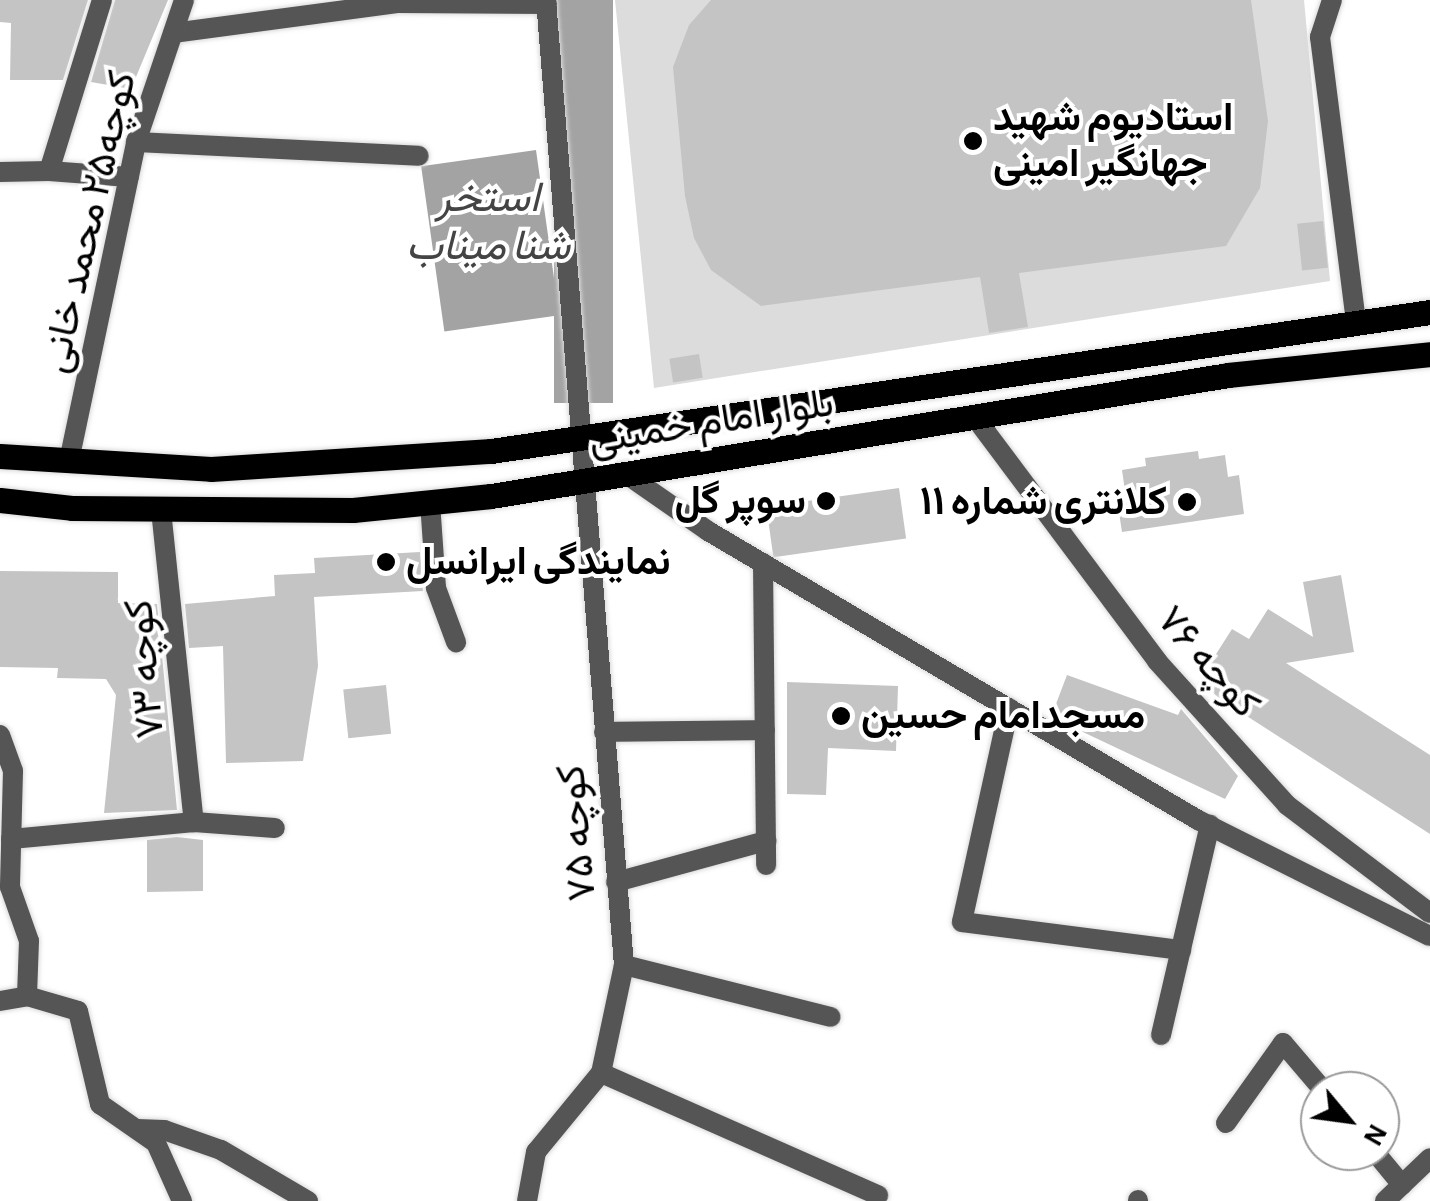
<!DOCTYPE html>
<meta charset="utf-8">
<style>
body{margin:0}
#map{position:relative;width:1430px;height:1201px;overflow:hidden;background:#fff;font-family:"Alegreya Sans",Vazirmatn,sans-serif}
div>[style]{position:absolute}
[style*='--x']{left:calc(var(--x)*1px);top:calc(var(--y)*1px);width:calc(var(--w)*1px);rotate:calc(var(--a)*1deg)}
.green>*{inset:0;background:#dcdcdc}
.water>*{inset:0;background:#a3a3a3;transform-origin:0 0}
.building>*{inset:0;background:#c4c4c4;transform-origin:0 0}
.roads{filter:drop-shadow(0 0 2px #dbdbdb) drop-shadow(0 0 2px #dbdbdb)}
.minor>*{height:20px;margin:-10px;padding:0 10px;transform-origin:10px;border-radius:10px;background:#555}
.tertiary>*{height:20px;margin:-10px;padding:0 10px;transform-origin:10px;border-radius:10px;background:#555}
.primary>*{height:25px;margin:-12.5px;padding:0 12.5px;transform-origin:12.5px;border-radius:12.5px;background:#000}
.dots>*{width:28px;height:28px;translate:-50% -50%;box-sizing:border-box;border:5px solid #fff;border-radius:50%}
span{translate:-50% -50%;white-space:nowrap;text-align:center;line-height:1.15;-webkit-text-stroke:8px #fff;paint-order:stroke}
.poi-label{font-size:40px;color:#000;font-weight:700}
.left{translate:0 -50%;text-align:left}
.right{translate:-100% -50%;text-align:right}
.street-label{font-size:40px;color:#000}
.water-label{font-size:42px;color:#444;font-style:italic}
.north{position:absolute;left:1300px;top:1071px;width:100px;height:100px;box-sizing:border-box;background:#fff;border:2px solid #999;border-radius:50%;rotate:119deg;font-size:28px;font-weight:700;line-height:40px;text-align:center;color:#000}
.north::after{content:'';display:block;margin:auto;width:35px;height:45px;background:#000;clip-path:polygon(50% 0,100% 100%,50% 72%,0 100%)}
</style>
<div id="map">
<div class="green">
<div style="clip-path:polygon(615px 0,1304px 0,1330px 281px,654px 388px)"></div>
</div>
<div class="water">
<div style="left:554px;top:0;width:59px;height:403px"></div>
<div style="left:536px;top:150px;width:167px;height:116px;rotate:82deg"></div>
</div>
<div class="building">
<div style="clip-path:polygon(0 0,88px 0,63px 80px,10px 80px,11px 23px,0 22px)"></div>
<div style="clip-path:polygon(115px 0,168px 0,131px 89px,91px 82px)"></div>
<div style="clip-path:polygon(711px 0,1251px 0,1268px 121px,1260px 188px,1226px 246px,1019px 273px,1028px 327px,989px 333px,980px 277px,761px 306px,711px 270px,694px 238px,685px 196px,673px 67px,689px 25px)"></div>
<div style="left:1323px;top:221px;width:47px;height:26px;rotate:84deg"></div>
<div style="left:699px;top:354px;width:24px;height:30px;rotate:81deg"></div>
<div style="clip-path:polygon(1198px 451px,1199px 459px,1225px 455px,1228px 477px,1239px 475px,1244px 514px,1122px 532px,1116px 493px,1125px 491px,1122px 470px,1146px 466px,1145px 458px)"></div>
<div style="left:899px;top:488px;width:51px;height:134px;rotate:82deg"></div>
<div style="clip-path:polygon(420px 552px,423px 591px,314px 597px,318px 666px,303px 761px,226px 763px,223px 646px,189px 648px,185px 604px,275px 596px,274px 575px,315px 573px,314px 558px)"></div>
<div style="clip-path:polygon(0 571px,118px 572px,118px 603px,157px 604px,177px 810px,104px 813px,116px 695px,106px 679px,57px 678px,58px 668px,0 667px)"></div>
<div style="clip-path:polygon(1341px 575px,1354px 652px,1286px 663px,1430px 755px,1430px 834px,1197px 684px,1232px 629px,1249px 639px,1268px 609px,1313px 637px,1303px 582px)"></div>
<div style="clip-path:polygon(1067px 675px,1178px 715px,1181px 709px,1238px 776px,1225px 799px,1051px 717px)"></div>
<div style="clip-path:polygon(787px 682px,898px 686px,896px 751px,828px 748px,826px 795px,787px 794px)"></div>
<div style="left:386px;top:685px;width:49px;height:43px;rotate:84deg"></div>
<div style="clip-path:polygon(177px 837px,203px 840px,203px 891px,147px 892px,147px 840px)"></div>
</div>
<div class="roads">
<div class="minor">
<div style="--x:102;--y:0;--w:179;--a:107.2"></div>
<div style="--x:49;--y:171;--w:80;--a:4.3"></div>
<div style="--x:546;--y:0;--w:968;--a:85.38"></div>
<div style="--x:624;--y:965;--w:213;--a:14.1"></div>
<div style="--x:1332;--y:0;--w:39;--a:108"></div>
<div style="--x:1320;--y:37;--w:287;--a:82.8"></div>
<div style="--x:173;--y:33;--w:226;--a:-7.6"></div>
<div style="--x:397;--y:3;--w:150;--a:0.4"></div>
<div style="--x:136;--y:142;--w:283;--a:2.8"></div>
<div style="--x:0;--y:172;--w:49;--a:-1.2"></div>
<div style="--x:974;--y:416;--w:306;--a:53.2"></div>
<div style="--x:1157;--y:661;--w:194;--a:47.9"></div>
<div style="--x:1287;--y:805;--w:179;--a:37.1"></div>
<div style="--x:626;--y:474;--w:100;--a:34.8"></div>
<div style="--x:708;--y:531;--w:569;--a:30.53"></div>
<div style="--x:1198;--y:820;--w:259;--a:26.6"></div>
<div style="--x:430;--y:502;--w:86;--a:86"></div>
<div style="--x:436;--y:588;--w:58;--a:69.7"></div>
<div style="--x:161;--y:510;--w:314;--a:84"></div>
<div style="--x:763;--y:563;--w:302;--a:89.4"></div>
<div style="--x:1009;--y:708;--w:219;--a:102.4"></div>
<div style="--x:962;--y:922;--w:221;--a:7.3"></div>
<div style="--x:604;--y:732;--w:161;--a:-0.7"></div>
<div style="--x:0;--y:735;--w:38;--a:70"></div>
<div style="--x:13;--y:771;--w:116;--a:91.5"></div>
<div style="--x:10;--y:887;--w:57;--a:70.6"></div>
<div style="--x:29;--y:941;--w:55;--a:92.1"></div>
<div style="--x:27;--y:996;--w:53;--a:16.4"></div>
<div style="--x:78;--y:1011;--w:96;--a:76.7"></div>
<div style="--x:100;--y:1104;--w:68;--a:34.9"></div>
<div style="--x:156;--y:1143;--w:64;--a:65.9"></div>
<div style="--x:11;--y:839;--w:184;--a:-5.3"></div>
<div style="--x:194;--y:822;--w:81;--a:4.2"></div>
<div style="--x:616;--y:882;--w:156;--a:-15.3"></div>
<div style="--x:0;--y:1001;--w:27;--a:-10"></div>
<div style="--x:1161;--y:1035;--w:216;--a:-76.9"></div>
<div style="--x:601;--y:1073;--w:303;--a:23.8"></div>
<div style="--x:1226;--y:1123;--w:98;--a:-54.5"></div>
<div style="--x:1283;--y:1043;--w:63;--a:49.5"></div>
<div style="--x:137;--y:1129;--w:27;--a:2"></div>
<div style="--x:164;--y:1130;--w:60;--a:19.3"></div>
<div style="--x:221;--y:1150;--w:101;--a:30.4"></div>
<div style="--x:1374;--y:1151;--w:44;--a:50.5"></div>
<div style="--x:527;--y:1201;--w:50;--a:-79.6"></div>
<div style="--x:536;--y:1152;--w:102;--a:-50.6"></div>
<div style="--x:601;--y:1073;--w:110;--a:-78"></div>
<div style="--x:1138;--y:1201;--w:1;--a:-90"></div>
<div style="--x:1385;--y:1201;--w:62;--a:-43.7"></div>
</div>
<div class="tertiary">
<div style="--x:69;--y:461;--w:326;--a:-78.1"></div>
<div style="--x:136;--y:142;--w:150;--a:-71.3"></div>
</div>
<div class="primary">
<div style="--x:0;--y:456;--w:211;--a:3.5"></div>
<div style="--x:211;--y:469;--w:281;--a:-3.7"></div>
<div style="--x:491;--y:451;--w:949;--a:-8.42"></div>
<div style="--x:0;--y:500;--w:72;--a:6.3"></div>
<div style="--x:72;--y:508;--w:281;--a:0.4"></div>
<div style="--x:353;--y:510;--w:139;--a:-5.8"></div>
<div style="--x:491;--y:496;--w:747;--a:-9.32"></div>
<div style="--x:1228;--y:375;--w:203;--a:-5.9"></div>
</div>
</div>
<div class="dots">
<div style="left:973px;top:141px;background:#000"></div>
<div style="left:826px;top:501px;background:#000"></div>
<div style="left:1187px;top:502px;background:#000"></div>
<div style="left:386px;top:562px;background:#000"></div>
<div style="left:841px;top:716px;background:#000"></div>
</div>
<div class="poi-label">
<span class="left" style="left:993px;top:141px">استادیوم شهید<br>جهانگیر امینی</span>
<span class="right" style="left:806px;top:501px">سوپر گل</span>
<span class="right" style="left:1167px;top:502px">کلانتری شماره ۱۱</span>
<span class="left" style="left:406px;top:562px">نمایندگی ایرانسل</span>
<span class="left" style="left:861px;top:716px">مسجدامام حسین</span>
</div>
<div class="street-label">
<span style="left:89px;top:222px;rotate:-77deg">کوچه۲۵ محمد خانی</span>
<span style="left:711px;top:422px;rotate:-9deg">بلوار امام خمینی</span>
<span style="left:1208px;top:662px;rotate:49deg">کوچه ۷۶</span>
<span style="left:145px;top:669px;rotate:-95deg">کوچه ۷۳</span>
<span style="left:577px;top:833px;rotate:-95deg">کوچه ۷۵</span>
</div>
<div class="water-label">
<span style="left:488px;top:222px">استخر<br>شنا میناب</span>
</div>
<div class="north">N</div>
</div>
